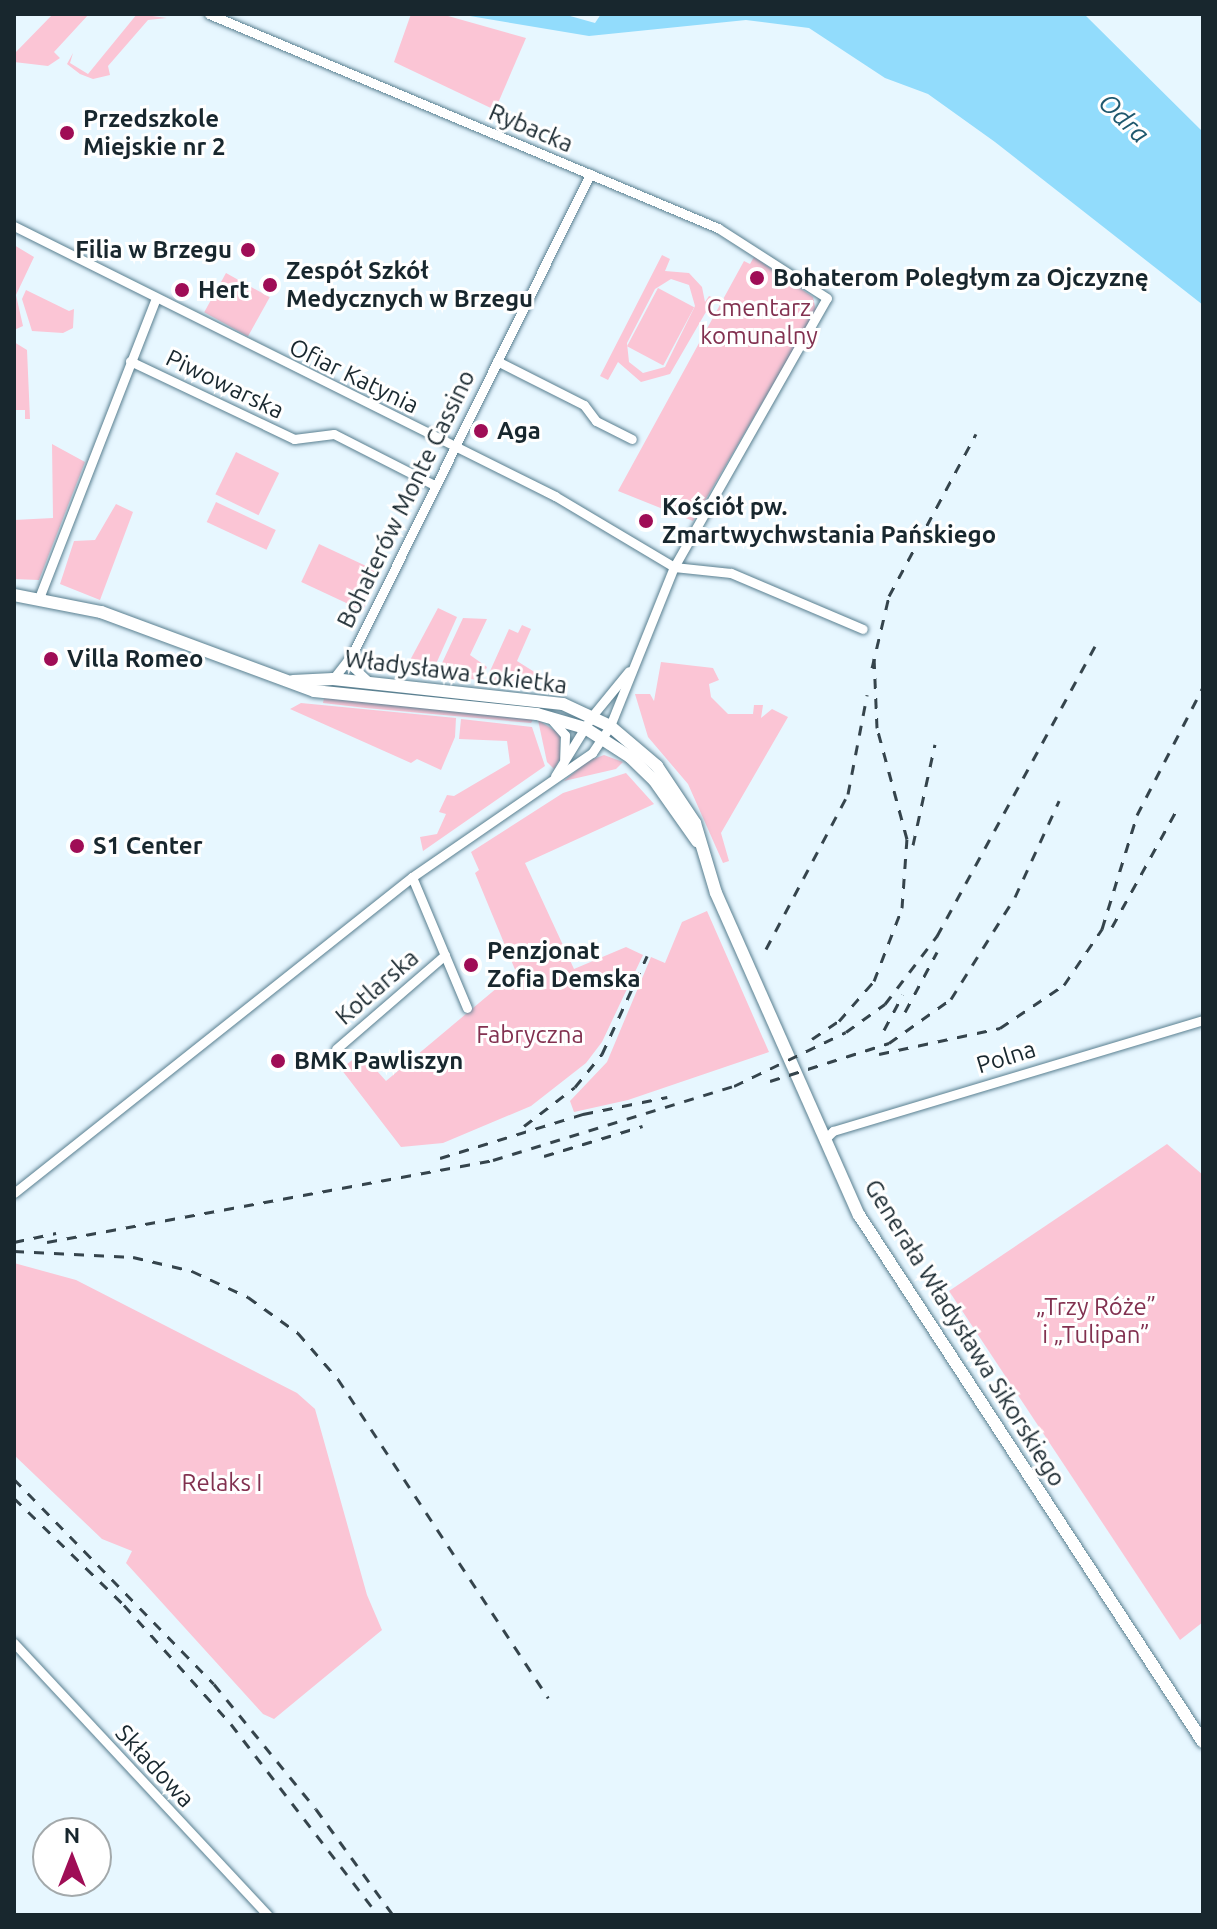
<!DOCTYPE html>
<meta charset="utf-8">
<style>
body{margin:0}
#map{position:relative;width:1217px;height:1929px;overflow:hidden;background:#e7f7ff;font-family:Ubuntu,sans-serif}
div>[style]{position:absolute}
[style*='--x']{left:calc(var(--x)*1px);top:calc(var(--y)*1px);width:calc(var(--w)*1px);rotate:calc(var(--a)*1deg)}
.green>*{inset:0;background:#fbc5d5;transform-origin:0 0}
.water>*{inset:0;background:#92dcfc}
.roads{filter:drop-shadow(0 0 2px #597f90) drop-shadow(0 0 2px #597f90)}
.street>*{height:9px;margin:-4.5px;padding:0 4.5px;transform-origin:4.5px;border-radius:4.5px;background:#fff}
.secondary>*{height:12px;margin:-6px;padding:0 6px;transform-origin:6px;border-radius:6px;background:#fff}
.rail>*{height:3px;margin-top:-1.5px;transform-origin:0;background:repeating-linear-gradient(90deg,#35444c 0 10px,transparent 0 20px)}
.dots>*{width:22px;height:22px;translate:-50% -50%;box-sizing:border-box;border:4px solid #fff;border-radius:50%}
span{translate:-50% -50%;white-space:nowrap;text-align:center;line-height:1.15;-webkit-text-stroke:6px #fff;paint-order:stroke}
.poi-label{font-size:24px;color:#18272e;font-weight:700}
.left{translate:0 -50%;text-align:left}
.right{translate:-100% -50%;text-align:right}
.street-label{font-size:24px;color:#18272e}
.park-label{font-size:24px;color:#823150}
.water-label{font-size:26px;color:#1f596f;font-style:italic}
.frame{position:absolute;inset:0;border:16px solid #18272e;pointer-events:none}
.north{position:absolute;left:32px;top:1817px;width:80px;height:80px;box-sizing:border-box;background:#fff;border:2px solid #a3a9ab;border-radius:50%;rotate:0deg;font-size:22px;font-weight:700;line-height:32px;text-align:center;color:#18272e}
.north::after{content:'';display:block;margin:auto;width:28px;height:36px;background:#9f0d56;clip-path:polygon(50% 0,100% 100%,50% 72%,0 100%)}
</style>
<div id="map">
<div class="green">
<div style="clip-path:polygon(53px 14px,89px 14px,54px 52px,60px 58px,48px 66px,14px 62px,14px 54px)"></div>
<div style="clip-path:polygon(137px 14px,167px 18px,148px 20px,108px 66px,110px 75px,93px 79px,80px 74px,67px 64px,73px 53px,70px 63px,88px 74px)"></div>
<div style="clip-path:polygon(411px 14px,441px 14px,526px 38px,495px 110px,394px 62px)"></div>
<div style="clip-path:polygon(14px 245px,34px 257px,16px 295px,23px 326px,14px 330px)"></div>
<div style="clip-path:polygon(evenodd,662px 255px,670px 259px,665px 271px,689px 273px,702px 287px,705px 302px,709px 296px,714px 298px,670px 374px,641px 382px,618px 362px,608px 380px,600px 376px,662px 255px,671px 279px,689px 285px,695px 306px,665px 367px,643px 373px,629px 362px,627px 343px,655px 289px,671px 279px)"></div>
<div style="clip-path:polygon(754px 257px,813px 297px,816px 311px,693px 521px,618px 491px,744px 261px,750px 264px)"></div>
<div style="left:226px;top:273px;width:50px;height:45px;rotate:29deg"></div>
<div style="left:658px;top:288px;width:41px;height:66px;rotate:28deg"></div>
<div style="clip-path:polygon(26px 290px,69px 311px,74px 309px,73px 328px,63px 333px,32px 331px,22px 299px)"></div>
<div style="clip-path:polygon(14px 342px,27px 350px,30px 419px,25px 419px,25px 410px,14px 410px)"></div>
<div style="clip-path:polygon(52px 444px,85px 462px,39px 580px,14px 579px,14px 520px,53px 518px)"></div>
<div style="left:236px;top:452px;width:48px;height:47px;rotate:26deg"></div>
<div style="left:216px;top:502px;width:66px;height:22px;rotate:25deg"></div>
<div style="clip-path:polygon(116px 504px,133px 512px,100px 600px,60px 584px,74px 541px,95px 540px)"></div>
<div style="left:319px;top:544px;width:68px;height:42px;rotate:25deg"></div>
<div style="clip-path:polygon(438px 608px,457px 617px,431px 675px,412px 674px,408px 664px)"></div>
<div style="clip-path:polygon(463px 618px,487px 619px,470px 655px,487px 667px,481px 680px,436px 676px)"></div>
<div style="clip-path:polygon(522px 625px,531px 629px,517px 661px,536px 673px,531px 684px,486px 680px,509px 629px,518px 633px)"></div>
<div style="clip-path:polygon(661px 662px,713px 668px,719px 680px,709px 684px,711px 697px,728px 714px,753px 714px,754px 705px,763px 705px,761px 718px,772px 709px,788px 717px,721px 833px,729px 861px,723px 863px,688px 784px,648px 737px,635px 694px,650px 694px,654px 701px)"></div>
<div style="clip-path:polygon(324px 698px,534px 718px,531px 723px,366px 708px,323px 703px)"></div>
<div style="clip-path:polygon(301px 703px,456px 718px,455px 737px,441px 770px,417px 759px,411px 763px,290px 709px)"></div>
<div style="clip-path:polygon(461px 719px,532px 727px,545px 766px,423px 851px,420px 837px,437px 834px,446px 814px,439px 812px,447px 795px,454px 796px,510px 763px,507px 741px,459px 739px)"></div>
<div style="clip-path:polygon(538px 720px,560px 734px,560px 759px,554px 769px,547px 762px)"></div>
<div style="clip-path:polygon(604px 755px,623px 762px,616px 769px,564px 781px,588px 761px)"></div>
<div style="clip-path:polygon(626px 773px,654px 804px,525px 863px,574px 969px,626px 947px,643px 955px,602px 1042px,586px 1063px,531px 1106px,443px 1143px,401px 1147px,341px 1069px,361px 1053px,386px 1081px,516px 972px,475px 873px,479px 870px,471px 852px,563px 793px)"></div>
<div style="clip-path:polygon(707px 911px,769px 1052px,628px 1100px,574px 1112px,570px 1101px,607px 1062px,651px 957px,665px 963px,682px 922px)"></div>
<div style="clip-path:polygon(1167px 1144px,1203px 1175px,1203px 1622px,1180px 1640px,949px 1291px)"></div>
<div style="clip-path:polygon(14px 1263px,76px 1280px,297px 1393px,315px 1409px,367px 1595px,382px 1630px,274px 1719px,263px 1714px,126px 1563px,132px 1551px,102px 1539px,14px 1455px)"></div>
</div>
<div class="water">
<div style="clip-path:polygon(458px 14px,563px 14px,595px 23px,601px 14px,1084px 14px,1203px 132px,1203px 305px,995px 142px,928px 94px,885px 78px,809px 28px,746px 20px,589px 36px)"></div>
</div>
<div class="roads">
<div class="street">
<div style="--x:14;--y:226;--w:605;--a:26.52"></div>
<div style="--x:555;--y:496;--w:139;--a:30.8"></div>
<div style="--x:130;--y:361;--w:182;--a:25.4"></div>
<div style="--x:294;--y:439;--w:40;--a:-7.1"></div>
<div style="--x:334;--y:434;--w:112;--a:27"></div>
<div style="--x:497;--y:361;--w:97;--a:26.8"></div>
<div style="--x:584;--y:405;--w:20;--a:53"></div>
<div style="--x:596;--y:421;--w:40;--a:26.6"></div>
<div style="--x:674;--y:567;--w:57;--a:6"></div>
<div style="--x:731;--y:573;--w:143;--a:23"></div>
<div style="--x:39;--y:598;--w:320;--a:-68.7"></div>
<div style="--x:352;--y:655;--w:13;--a:81"></div>
<div style="--x:354;--y:668;--w:19;--a:43"></div>
<div style="--x:333;--y:679;--w:31;--a:-52"></div>
<div style="--x:352;--y:655;--w:537;--a:-63.67"></div>
<div style="--x:552;--y:720;--w:20;--a:49"></div>
<div style="--x:565;--y:735;--w:24;--a:92"></div>
<div style="--x:555;--y:776;--w:70;--a:-58.3"></div>
<div style="--x:592;--y:716;--w:58;--a:-50.6"></div>
<div style="--x:412;--y:877;--w:142;--a:67.2"></div>
<div style="--x:336;--y:1049;--w:144;--a:-40.8"></div>
<div style="--x:824;--y:1140;--w:13;--a:-45"></div>
<div style="--x:833;--y:1131;--w:386;--a:-16.7"></div>
<div style="--x:14;--y:1193;--w:508;--a:-38.45"></div>
<div style="--x:412;--y:877;--w:219;--a:-34.6"></div>
<div style="--x:592;--y:753;--w:32;--a:-56"></div>
<div style="--x:610;--y:726;--w:171;--a:-68.1"></div>
<div style="--x:674;--y:567;--w:309;--a:-60.4"></div>
<div style="--x:827;--y:298;--w:130;--a:-147.3"></div>
<div style="--x:718;--y:228;--w:552;--a:-157.2"></div>
<div style="--x:14;--y:1643;--w:372;--a:47"></div>
</div>
<div class="secondary">
<div style="--x:14;--y:595;--w:89;--a:11.1"></div>
<div style="--x:101;--y:612;--w:227;--a:20.3"></div>
<div style="--x:314;--y:691;--w:224;--a:5.9"></div>
<div style="--x:537;--y:714;--w:50;--a:16.3"></div>
<div style="--x:585;--y:728;--w:54;--a:32.8"></div>
<div style="--x:630;--y:757;--w:33;--a:44"></div>
<div style="--x:654;--y:780;--w:75;--a:54.8"></div>
<div style="--x:293;--y:681;--w:40;--a:-2.9"></div>
<div style="--x:333;--y:679;--w:231;--a:6.2"></div>
<div style="--x:563;--y:704;--w:52;--a:25.1"></div>
<div style="--x:610;--y:726;--w:62;--a:40.4"></div>
<div style="--x:657;--y:766;--w:69;--a:56.3"></div>
<div style="--x:695;--y:823;--w:73;--a:73.3"></div>
<div style="--x:716;--y:893;--w:352;--a:66.1"></div>
<div style="--x:859;--y:1215;--w:629;--a:56.87"></div>
</div>
</div>
<div class="rail">
<div style="--x:872;--y:668;--w:74;--a:-76.7"></div>
<div style="--x:889;--y:596;--w:184;--a:-61.8"></div>
<div style="--x:913;--y:845;--w:103;--a:-77.7"></div>
<div style="--x:1112;--y:927;--w:132;--a:-61.1"></div>
<div style="--x:766;--y:949;--w:175;--a:-62.1"></div>
<div style="--x:848;--y:794;--w:101;--a:-79.1"></div>
<div style="--x:905;--y:1012;--w:68;--a:-61.9"></div>
<div style="--x:884;--y:1030;--w:40;--a:-62"></div>
<div style="--x:812;--y:1039;--w:32;--a:-34"></div>
<div style="--x:839;--y:1021;--w:53;--a:-48.8"></div>
<div style="--x:874;--y:981;--w:78;--a:-69"></div>
<div style="--x:902;--y:908;--w:69;--a:-85.9"></div>
<div style="--x:907;--y:839;--w:115;--a:-105.1"></div>
<div style="--x:877;--y:728;--w:71;--a:-92.4"></div>
<div style="--x:879;--y:1054;--w:124;--a:-12.1"></div>
<div style="--x:1000;--y:1028;--w:77;--a:-33.9"></div>
<div style="--x:1064;--y:985;--w:68;--a:-55.8"></div>
<div style="--x:1102;--y:929;--w:119;--a:-72.9"></div>
<div style="--x:1137;--y:815;--w:144;--a:-62.7"></div>
<div style="--x:770;--y:1081;--w:125;--a:-17.7"></div>
<div style="--x:889;--y:1043;--w:76;--a:-35.4"></div>
<div style="--x:951;--y:999;--w:120;--a:-57.9"></div>
<div style="--x:1015;--y:897;--w:106;--a:-65.4"></div>
<div style="--x:524;--y:1126;--w:64;--a:-37.4"></div>
<div style="--x:575;--y:1087;--w:43;--a:-50.7"></div>
<div style="--x:602;--y:1054;--w:108;--a:-65.3"></div>
<div style="--x:544;--y:1156;--w:103;--a:-16.9"></div>
<div style="--x:440;--y:1158;--w:150;--a:-17.1"></div>
<div style="--x:583;--y:1114;--w:86;--a:-11.4"></div>
<div style="--x:14;--y:1242;--w:43;--a:-12.1"></div>
<div style="--x:47;--y:1242;--w:453;--a:-10.4"></div>
<div style="--x:493;--y:1160;--w:252;--a:-17.1"></div>
<div style="--x:734;--y:1086;--w:124;--a:-25.7"></div>
<div style="--x:846;--y:1032;--w:48;--a:-35.7"></div>
<div style="--x:885;--y:1004;--w:86;--a:-52.6"></div>
<div style="--x:937;--y:936;--w:330;--a:-61.4"></div>
<div style="--x:14;--y:1251;--w:119;--a:2.9"></div>
<div style="--x:133;--y:1257;--w:61;--a:13.3"></div>
<div style="--x:192;--y:1271;--w:62;--a:24.9"></div>
<div style="--x:248;--y:1297;--w:62;--a:35.8"></div>
<div style="--x:298;--y:1333;--w:61;--a:49"></div>
<div style="--x:338;--y:1379;--w:382;--a:56.6"></div>
<div style="--x:14;--y:1479;--w:286;--a:45.7"></div>
<div style="--x:214;--y:1684;--w:161;--a:50.8"></div>
<div style="--x:316;--y:1809;--w:131;--a:54"></div>
<div style="--x:14;--y:1498;--w:153;--a:44.2"></div>
<div style="--x:124;--y:1605;--w:160;--a:48"></div>
<div style="--x:231;--y:1724;--w:241;--a:52.4"></div>
</div>
<div class="dots">
<div style="left:67px;top:133px;background:#9f0d56"></div>
<div style="left:248px;top:250px;background:#9f0d56"></div>
<div style="left:757px;top:278px;background:#9f0d56"></div>
<div style="left:270px;top:285px;background:#9f0d56"></div>
<div style="left:182px;top:290px;background:#9f0d56"></div>
<div style="left:481px;top:431px;background:#9f0d56"></div>
<div style="left:646px;top:521px;background:#9f0d56"></div>
<div style="left:51px;top:659px;background:#9f0d56"></div>
<div style="left:77px;top:846px;background:#9f0d56"></div>
<div style="left:471px;top:965px;background:#9f0d56"></div>
<div style="left:278px;top:1061px;background:#9f0d56"></div>
</div>
<div class="poi-label">
<span class="left" style="left:83px;top:133px">Przedszkole<br>Miejskie nr 2</span>
<span class="right" style="left:232px;top:250px">Filia w Brzegu</span>
<span class="left" style="left:286px;top:285px">Zespół Szkół<br>Medycznych w Brzegu</span>
<span class="left" style="left:773px;top:278px">Bohaterom Poległym za Ojczyznę</span>
<span class="left" style="left:198px;top:290px">Hert</span>
<span class="left" style="left:497px;top:431px">Aga</span>
<span class="left" style="left:662px;top:521px">Kościół pw.<br>Zmartwychwstania Pańskiego</span>
<span class="left" style="left:67px;top:659px">Villa Romeo</span>
<span class="left" style="left:93px;top:846px">S1 Center</span>
<span class="left" style="left:487px;top:965px">Penzjonat<br>Zofia Demska</span>
<span class="left" style="left:294px;top:1061px">BMK Pawliszyn</span>
</div>
<div class="street-label">
<span style="left:531px;top:128px;rotate:23deg">Rybacka</span>
<span style="left:354px;top:376px;rotate:26deg">Ofiar Katynia</span>
<span style="left:225px;top:384px;rotate:26deg">Piwowarska</span>
<span style="left:406px;top:499px;rotate:-64deg">Bohaterów Monte Cassino</span>
<span style="left:456px;top:672px;rotate:7deg">Władysława Łokietka</span>
<span style="left:377px;top:987px;rotate:-41deg">Kotlarska</span>
<span style="left:1006px;top:1057px;rotate:-17deg">Polna</span>
<span style="left:965px;top:1333px;rotate:58deg">Generała Władysława Sikorskiego</span>
<span style="left:155px;top:1766px;rotate:47deg">Składowa</span>
</div>
<div class="park-label">
<span style="left:759px;top:322px">Cmentarz<br>komunalny</span>
<span style="left:530px;top:1035px">Fabryczna</span>
<span style="left:1096px;top:1321px">„Trzy Róże”<br>i „Tulipan”</span>
<span style="left:222px;top:1483px">Relaks I</span>
</div>
<div class="water-label">
<span style="left:1124px;top:118px;rotate:44deg">Odra</span>
</div>
<div class="frame"></div>
<div class="north">N</div>
</div>
